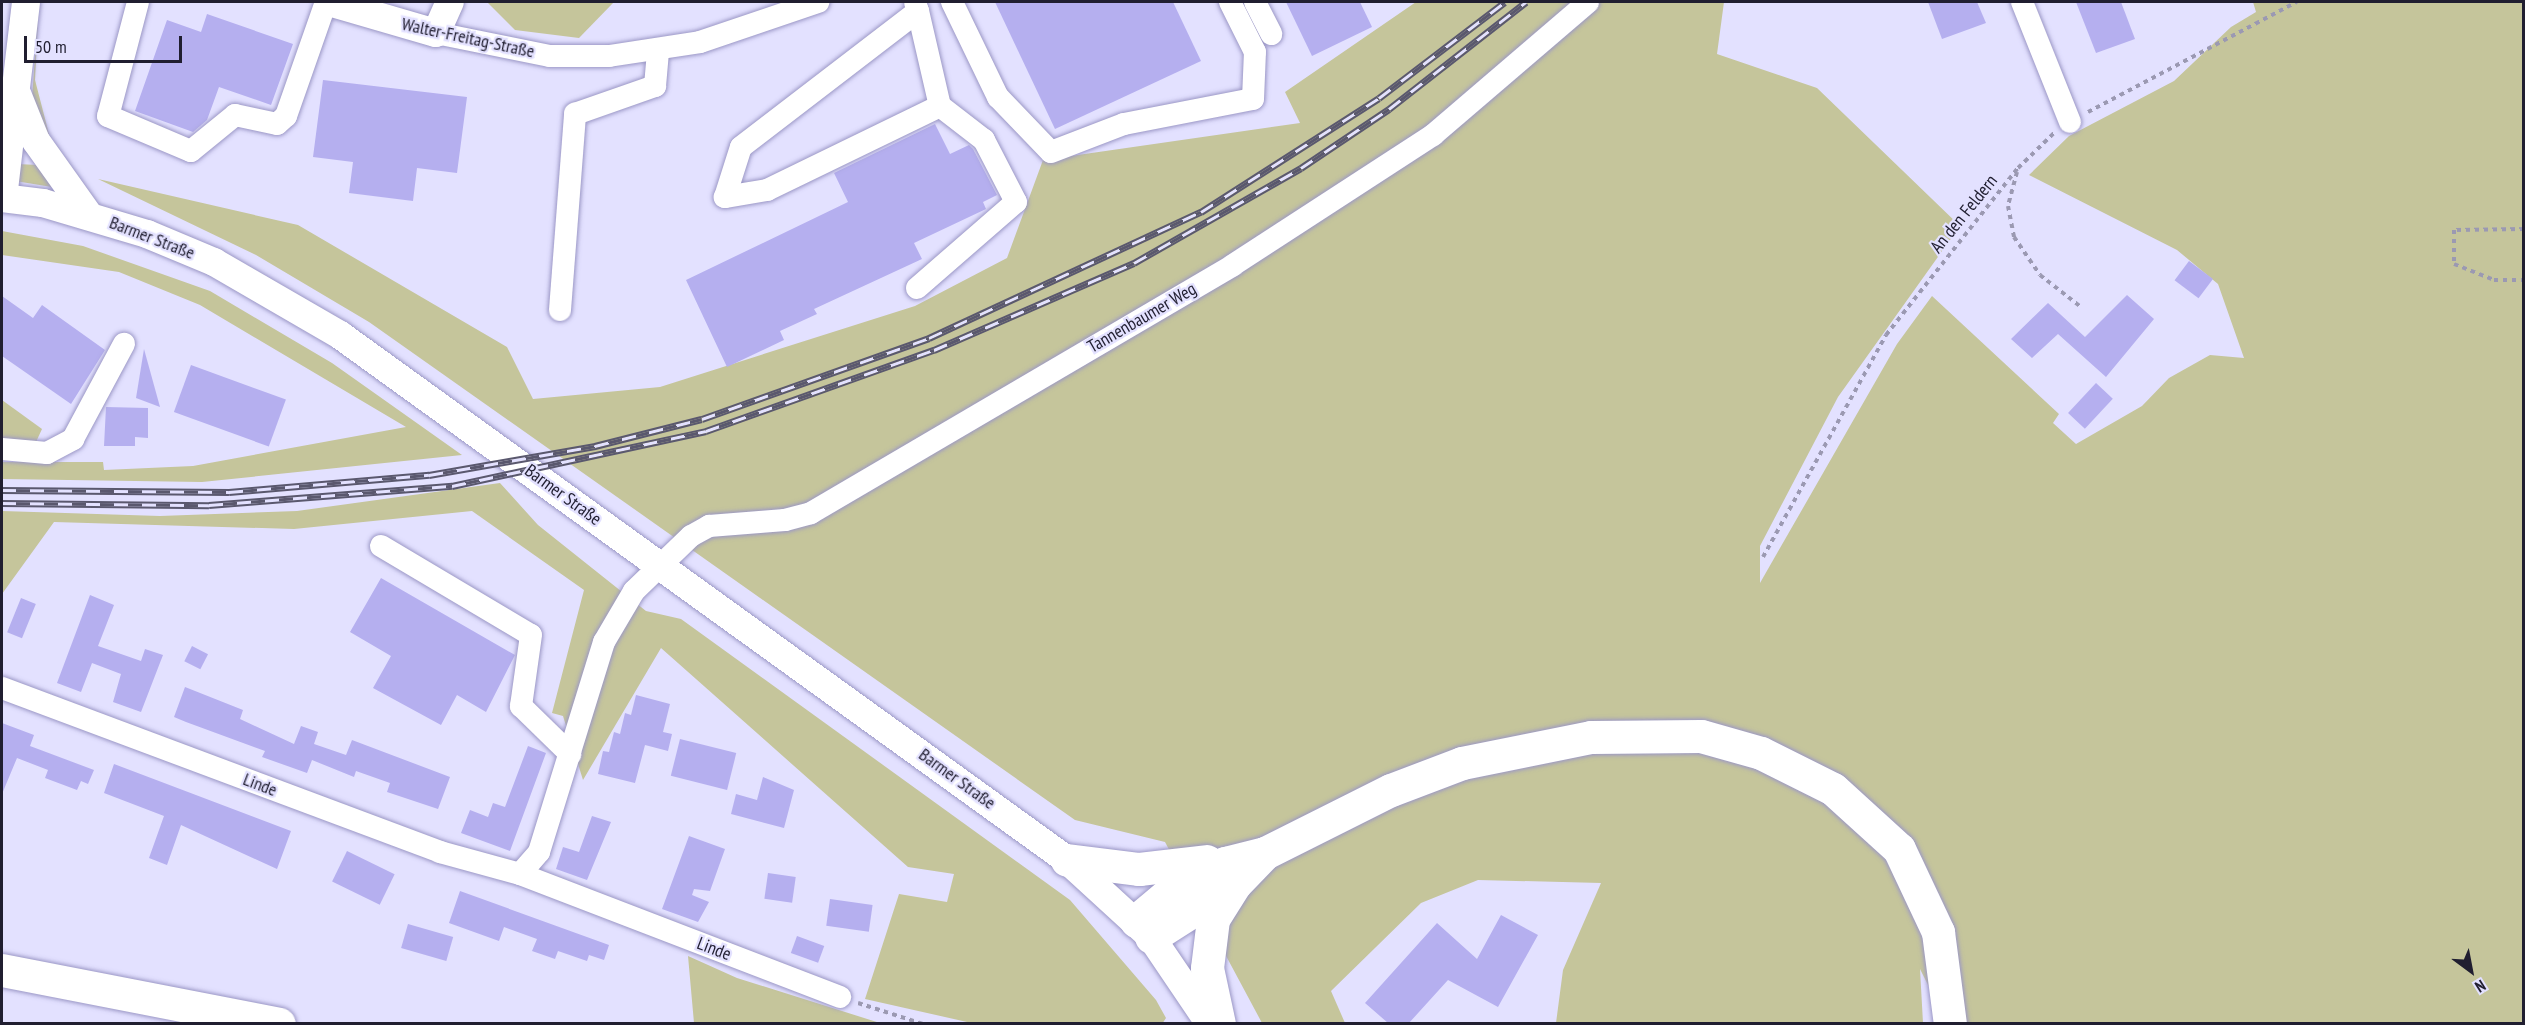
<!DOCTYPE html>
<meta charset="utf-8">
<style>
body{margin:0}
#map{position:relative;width:2525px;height:1025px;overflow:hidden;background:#e3e1ff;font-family:"PT Sans Narrow",sans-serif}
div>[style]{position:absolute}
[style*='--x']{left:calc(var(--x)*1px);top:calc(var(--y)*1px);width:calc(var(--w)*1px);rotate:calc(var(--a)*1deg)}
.green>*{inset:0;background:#c5c59b}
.building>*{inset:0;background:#b5afef;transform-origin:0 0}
.path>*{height:4px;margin-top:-2px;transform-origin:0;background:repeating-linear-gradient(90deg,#9b99b2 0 4.5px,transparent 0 9px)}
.roads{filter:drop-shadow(0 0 2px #9b97c6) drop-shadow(0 0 2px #9b97c6)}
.minor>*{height:22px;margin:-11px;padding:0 11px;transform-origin:11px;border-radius:11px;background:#fff}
.major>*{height:28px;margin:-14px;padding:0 14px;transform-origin:14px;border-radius:14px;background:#fff}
.highway>*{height:33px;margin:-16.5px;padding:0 16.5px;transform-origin:16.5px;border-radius:16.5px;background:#fff}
.rail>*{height:7px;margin-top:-3.5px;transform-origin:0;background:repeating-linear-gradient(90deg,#e3e1ff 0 14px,#5a586e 0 28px);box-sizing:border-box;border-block:2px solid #5a586e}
span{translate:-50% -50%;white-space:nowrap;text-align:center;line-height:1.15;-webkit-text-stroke:4.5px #e3e1ff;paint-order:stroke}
.street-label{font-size:18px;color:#201e30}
.frame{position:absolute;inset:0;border:3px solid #201e30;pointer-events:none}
.north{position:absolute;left:2441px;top:941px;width:60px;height:60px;-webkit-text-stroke:4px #e3e1ff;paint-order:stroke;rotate:148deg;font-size:16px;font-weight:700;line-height:24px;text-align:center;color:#201e30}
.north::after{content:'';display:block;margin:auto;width:21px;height:27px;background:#201e30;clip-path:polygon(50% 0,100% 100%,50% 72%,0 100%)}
.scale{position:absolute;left:24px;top:36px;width:158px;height:27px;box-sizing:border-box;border:3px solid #201e30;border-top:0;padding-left:8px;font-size:18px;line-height:21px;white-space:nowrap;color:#201e30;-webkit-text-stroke:4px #e3e1ff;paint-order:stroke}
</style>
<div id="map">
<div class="green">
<div style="clip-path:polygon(39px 2px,35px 80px,50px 138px,32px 98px)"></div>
<div style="clip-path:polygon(487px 2px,614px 2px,579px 38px,515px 30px)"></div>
<div style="clip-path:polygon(1416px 2px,1724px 2px,1717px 54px,1817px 88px,1960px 226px,1838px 397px,1760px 546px,1760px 583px,1897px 344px,1932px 296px,2059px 414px,2053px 423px,2076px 444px,2142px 406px,2169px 378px,2210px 355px,2244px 358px,2218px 284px,2177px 250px,2029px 175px,2069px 136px,2174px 81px,2231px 27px,2256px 12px,2253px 2px,2523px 2px,2523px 1023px,1947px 1023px,1920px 969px,1923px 1023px,1556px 1023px,1563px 970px,1601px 883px,1478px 880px,1421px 903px,1331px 991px,1345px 1023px,1262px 1023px,1165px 842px,1075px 820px,369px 322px,256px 255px,98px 179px,298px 225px,507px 347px,533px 399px,660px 387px,915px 306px,1007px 258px,1043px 160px,1300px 123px,1285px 92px)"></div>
<div style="clip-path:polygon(17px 164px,38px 165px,58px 188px,15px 181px)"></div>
<div style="clip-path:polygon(2px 231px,83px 246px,210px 291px,332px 363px,462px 455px,202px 482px,2px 479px,2px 462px,103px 462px,104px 470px,193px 466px,406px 427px,200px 305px,119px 272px,2px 255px)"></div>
<div style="clip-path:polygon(2px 400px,42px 429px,36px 442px,2px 438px)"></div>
<div style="clip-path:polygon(500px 483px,538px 525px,646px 611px,681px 619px,1070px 900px,1156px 1000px,1166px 1018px,1162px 1024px,976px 1024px,865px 999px,899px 894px,947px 902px,954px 874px,908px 867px,661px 648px,583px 780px,563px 716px,552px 713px,584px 590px,472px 511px,294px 529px,54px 522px,2px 594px,2px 511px,160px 516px,297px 511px)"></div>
<div style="clip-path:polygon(688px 956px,737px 978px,880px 1023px,694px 1023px)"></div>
</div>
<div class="building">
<div style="clip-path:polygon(995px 2px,1173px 2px,1201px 61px,1055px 129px)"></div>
<div style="clip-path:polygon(1286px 2px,1360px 2px,1372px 27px,1312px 56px)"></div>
<div style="clip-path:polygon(1928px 2px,1977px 2px,1986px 23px,1942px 39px)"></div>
<div style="clip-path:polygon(2076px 2px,2121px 2px,2135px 39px,2096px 53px)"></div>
<div style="clip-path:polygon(207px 14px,293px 44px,271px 105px,219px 87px,207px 120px,193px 132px,135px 111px,167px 20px,201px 32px)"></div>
<div style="clip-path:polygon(323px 80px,467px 97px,457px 173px,417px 168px,413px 201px,349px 193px,353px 162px,313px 157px)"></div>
<div style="clip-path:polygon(935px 124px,950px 154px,969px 145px,973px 149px,997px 195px,983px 202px,986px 209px,914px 243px,922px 259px,814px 309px,817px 314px,780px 331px,784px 340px,727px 367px,686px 280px,848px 202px,834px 173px)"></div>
<div style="left:2189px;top:261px;width:30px;height:24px;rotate:37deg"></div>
<div style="clip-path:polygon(2127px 295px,2154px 319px,2106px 377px,2058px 334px,2032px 358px,2011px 339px,2048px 303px,2085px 337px)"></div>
<div style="clip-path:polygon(2px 296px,33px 318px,42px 305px,105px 350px,71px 404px,2px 356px)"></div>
<div style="clip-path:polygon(144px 349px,160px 407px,136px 398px)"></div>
<div style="left:191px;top:365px;width:101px;height:50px;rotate:20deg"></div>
<div style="left:2096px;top:383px;width:23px;height:41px;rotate:43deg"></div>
<div style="clip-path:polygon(106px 407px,148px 408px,148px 438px,135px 437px,135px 446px,104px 446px)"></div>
<div style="clip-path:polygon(381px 578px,515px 655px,486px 712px,457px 695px,441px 725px,373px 688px,391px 656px,350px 632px)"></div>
<div style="clip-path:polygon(90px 595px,114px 605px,98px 646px,141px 661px,145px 649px,163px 655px,141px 712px,113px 702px,121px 674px,92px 663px,81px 692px,57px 683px)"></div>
<div style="left:21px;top:598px;width:16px;height:37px;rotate:22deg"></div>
<div style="left:192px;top:646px;width:18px;height:17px;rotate:27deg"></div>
<div style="clip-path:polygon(185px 687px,243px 710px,240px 719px,294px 744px,301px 726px,318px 732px,314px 744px,346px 755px,352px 740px,450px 777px,438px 809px,387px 792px,390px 783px,356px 771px,354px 777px,312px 760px,307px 773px,262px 757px,265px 751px,186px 722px,174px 717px)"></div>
<div style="clip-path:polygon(636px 695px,670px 704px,663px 732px,672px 734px,668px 751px,645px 745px,635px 783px,598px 774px,603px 751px,609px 752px,614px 732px,620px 734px,625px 713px,631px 715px)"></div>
<div style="clip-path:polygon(2px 723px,34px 735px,30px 746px,94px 770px,88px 784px,81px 781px,77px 790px,45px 778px,48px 770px,17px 758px,2px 794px)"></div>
<div style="left:680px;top:739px;width:58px;height:38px;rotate:14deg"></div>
<div style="clip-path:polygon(528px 746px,546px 753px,510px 851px,461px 833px,470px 810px,488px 817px,493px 803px,505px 807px)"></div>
<div style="clip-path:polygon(114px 764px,291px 831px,277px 869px,181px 825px,167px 865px,149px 858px,164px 816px,104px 793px)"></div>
<div style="clip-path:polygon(763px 777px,794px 790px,784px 828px,731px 814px,736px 794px,757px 800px)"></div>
<div style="clip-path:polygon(592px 816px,611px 822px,587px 880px,556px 869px,563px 847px,579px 852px)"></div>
<div style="clip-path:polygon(689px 836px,725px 849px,710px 891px,694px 889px,692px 895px,709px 902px,698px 922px,662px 909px)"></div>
<div style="left:347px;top:851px;width:53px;height:34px;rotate:26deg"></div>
<div style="left:768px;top:873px;width:28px;height:26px;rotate:8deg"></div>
<div style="clip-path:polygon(460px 891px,609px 945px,604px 960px,589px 955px,587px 961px,558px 951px,555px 959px,532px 951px,537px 939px,504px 927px,499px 941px,449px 923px)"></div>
<div style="left:830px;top:899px;width:43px;height:27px;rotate:8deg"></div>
<div style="clip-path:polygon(1501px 915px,1538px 935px,1498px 1007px,1448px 980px,1409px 1023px,1388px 1023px,1365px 1003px,1437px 923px,1477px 959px)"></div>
<div style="left:408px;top:924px;width:47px;height:25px;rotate:16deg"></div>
<div style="left:797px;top:936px;width:29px;height:18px;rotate:20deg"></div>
</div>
<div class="path">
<div style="--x:2088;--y:112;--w:236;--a:-27.8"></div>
<div style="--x:2017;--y:172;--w:35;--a:105"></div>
<div style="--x:2008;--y:206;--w:32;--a:79"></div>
<div style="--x:2014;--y:237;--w:46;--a:55.6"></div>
<div style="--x:2040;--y:275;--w:52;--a:38"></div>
<div style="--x:2524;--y:229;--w:70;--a:179.2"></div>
<div style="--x:2454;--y:230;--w:34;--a:90"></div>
<div style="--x:2454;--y:264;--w:43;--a:21.8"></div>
<div style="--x:2494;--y:280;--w:30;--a:0"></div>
<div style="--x:1763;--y:557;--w:254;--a:-61"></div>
<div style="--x:1886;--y:335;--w:213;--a:-51.7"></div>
<div style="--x:2018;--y:168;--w:50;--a:-44.2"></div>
<div style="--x:858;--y:1003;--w:68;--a:17.9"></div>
</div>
<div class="roads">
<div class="minor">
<div style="--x:138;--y:2;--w:118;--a:104.7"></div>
<div style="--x:108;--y:116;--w:90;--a:22.9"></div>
<div style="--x:191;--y:151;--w:57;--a:-39.3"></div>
<div style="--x:235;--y:115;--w:43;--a:12.1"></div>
<div style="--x:277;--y:124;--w:12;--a:-42"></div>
<div style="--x:286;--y:116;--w:121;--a:-70.7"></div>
<div style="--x:915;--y:2;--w:9;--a:72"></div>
<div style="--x:918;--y:11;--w:98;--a:77"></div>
<div style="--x:940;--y:106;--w:192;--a:154.1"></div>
<div style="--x:767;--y:190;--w:43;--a:170.5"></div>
<div style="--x:725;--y:197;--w:52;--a:-72.3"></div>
<div style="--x:741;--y:147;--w:223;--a:-37.5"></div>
<div style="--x:952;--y:2;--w:106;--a:64.2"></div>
<div style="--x:998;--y:97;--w:76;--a:46.1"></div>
<div style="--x:1051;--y:152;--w:78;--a:-21"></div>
<div style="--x:1124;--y:124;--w:131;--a:-11"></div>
<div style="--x:1253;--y:99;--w:47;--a:-87.6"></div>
<div style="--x:1255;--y:52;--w:56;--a:-116.6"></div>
<div style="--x:1255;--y:2;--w:36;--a:63"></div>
<div style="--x:2022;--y:2;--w:129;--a:68.2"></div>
<div style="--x:436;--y:33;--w:116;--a:11.4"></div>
<div style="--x:550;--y:56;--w:59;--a:0"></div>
<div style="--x:609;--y:56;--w:92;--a:-8.7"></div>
<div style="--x:700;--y:42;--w:125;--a:-18.7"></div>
<div style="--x:917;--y:288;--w:131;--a:-41"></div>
<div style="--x:1016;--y:202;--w:70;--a:-117.3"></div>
<div style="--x:984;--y:140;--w:56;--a:-142.3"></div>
<div style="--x:560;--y:310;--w:197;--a:-85.6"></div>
<div style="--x:575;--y:114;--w:85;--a:-19.3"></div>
<div style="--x:655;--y:86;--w:36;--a:-85"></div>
<div style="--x:2;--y:449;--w:45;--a:5.1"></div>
<div style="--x:47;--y:453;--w:30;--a:-28"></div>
<div style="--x:73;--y:439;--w:108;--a:-61.8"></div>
<div style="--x:381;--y:546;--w:174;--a:30.7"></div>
<div style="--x:531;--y:635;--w:72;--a:98"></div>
<div style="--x:521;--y:706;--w:69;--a:44.4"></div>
<div style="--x:2;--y:688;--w:468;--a:20.5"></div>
<div style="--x:440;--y:852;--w:83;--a:15.4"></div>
<div style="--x:520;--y:874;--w:343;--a:21"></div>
<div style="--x:520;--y:874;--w:29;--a:-49"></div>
<div style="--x:539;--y:852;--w:220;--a:-72.8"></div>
<div style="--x:604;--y:642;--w:59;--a:-59.5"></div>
<div style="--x:634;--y:591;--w:79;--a:-44"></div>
<div style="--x:691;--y:536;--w:21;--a:-29"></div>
<div style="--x:709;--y:526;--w:76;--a:-4.5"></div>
<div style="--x:785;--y:520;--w:27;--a:-15"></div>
<div style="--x:811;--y:513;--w:489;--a:-30.4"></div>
<div style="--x:1233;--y:265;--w:239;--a:-33"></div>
<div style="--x:1433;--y:135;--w:204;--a:-40.6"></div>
</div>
<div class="major">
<div style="--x:329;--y:2;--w:111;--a:16.2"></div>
<div style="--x:436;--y:33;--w:34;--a:-66"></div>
<div style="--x:16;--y:91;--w:54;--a:68.2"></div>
<div style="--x:36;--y:141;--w:90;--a:54.5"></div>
<div style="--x:2;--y:198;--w:41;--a:7"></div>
<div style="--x:43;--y:203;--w:109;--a:16.6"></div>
<div style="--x:147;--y:234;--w:73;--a:22.7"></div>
<div style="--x:214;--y:262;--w:146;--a:30.1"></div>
<div style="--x:340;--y:335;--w:897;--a:35.83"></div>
<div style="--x:1067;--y:860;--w:114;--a:42.5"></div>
<div style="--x:1151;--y:937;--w:105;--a:55.9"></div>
<div style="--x:3;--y:198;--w:197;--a:-83.3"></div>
</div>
<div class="highway">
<div style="--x:1067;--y:860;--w:73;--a:7.1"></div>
<div style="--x:1139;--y:869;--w:68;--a:-6.7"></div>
<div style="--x:1136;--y:921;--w:48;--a:-40"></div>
<div style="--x:1173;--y:890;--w:59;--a:-27.4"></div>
<div style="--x:1225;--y:863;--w:41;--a:-14"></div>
<div style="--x:1265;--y:853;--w:141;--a:-26.6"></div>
<div style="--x:1391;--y:790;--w:76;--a:-20.8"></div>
<div style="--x:1462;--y:763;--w:132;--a:-11.4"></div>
<div style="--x:1591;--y:737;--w:110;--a:-0.5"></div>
<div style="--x:1701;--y:736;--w:62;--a:15.8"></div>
<div style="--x:1761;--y:753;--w:80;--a:26.6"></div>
<div style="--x:1833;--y:789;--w:89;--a:42.3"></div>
<div style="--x:1899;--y:849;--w:92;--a:64.8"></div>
<div style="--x:1938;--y:932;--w:93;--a:82.6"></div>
<div style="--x:1151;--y:937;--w:91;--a:-32.5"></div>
<div style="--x:2;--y:970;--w:282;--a:11"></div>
<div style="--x:1219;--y:1024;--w:57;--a:-102.1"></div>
<div style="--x:1207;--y:968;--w:49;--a:-83"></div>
<div style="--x:1213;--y:919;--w:41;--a:-57.8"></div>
<div style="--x:1235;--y:884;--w:43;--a:-45.9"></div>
</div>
</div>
<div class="rail">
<div style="--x:2;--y:490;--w:227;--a:0.5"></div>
<div style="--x:229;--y:492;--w:201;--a:-4.9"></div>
<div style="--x:429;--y:475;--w:169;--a:-9.9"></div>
<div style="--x:595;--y:446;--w:110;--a:-14.2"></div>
<div style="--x:702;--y:419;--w:241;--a:-19.6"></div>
<div style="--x:929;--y:338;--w:300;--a:-24.9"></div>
<div style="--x:1201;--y:212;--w:211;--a:-32.6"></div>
<div style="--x:1379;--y:98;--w:158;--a:-37.3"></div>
<div style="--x:2;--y:503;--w:207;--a:0.6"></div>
<div style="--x:209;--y:505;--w:244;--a:-4.5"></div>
<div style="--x:452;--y:486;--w:260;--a:-12.2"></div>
<div style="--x:706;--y:431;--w:242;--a:-19.6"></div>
<div style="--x:934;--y:350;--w:218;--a:-23.5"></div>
<div style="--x:1134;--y:263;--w:192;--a:-29.6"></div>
<div style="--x:1301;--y:168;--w:106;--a:-33.8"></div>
<div style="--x:1389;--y:109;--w:174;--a:-38"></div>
</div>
<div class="street-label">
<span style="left:468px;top:38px;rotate:12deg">Walter-Freitag-Straße</span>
<span style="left:1964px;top:214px;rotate:-51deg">An den Feldern</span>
<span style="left:152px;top:238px;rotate:21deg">Barmer Straße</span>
<span style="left:1142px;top:318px;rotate:-30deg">Tannenbaumer Weg</span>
<span style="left:563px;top:495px;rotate:36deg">Barmer Straße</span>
<span style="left:957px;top:779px;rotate:36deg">Barmer Straße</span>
<span style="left:260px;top:785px;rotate:21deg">Linde</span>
<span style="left:714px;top:949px;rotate:21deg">Linde</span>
</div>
<div class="frame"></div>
<div class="north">N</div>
<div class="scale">50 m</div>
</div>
